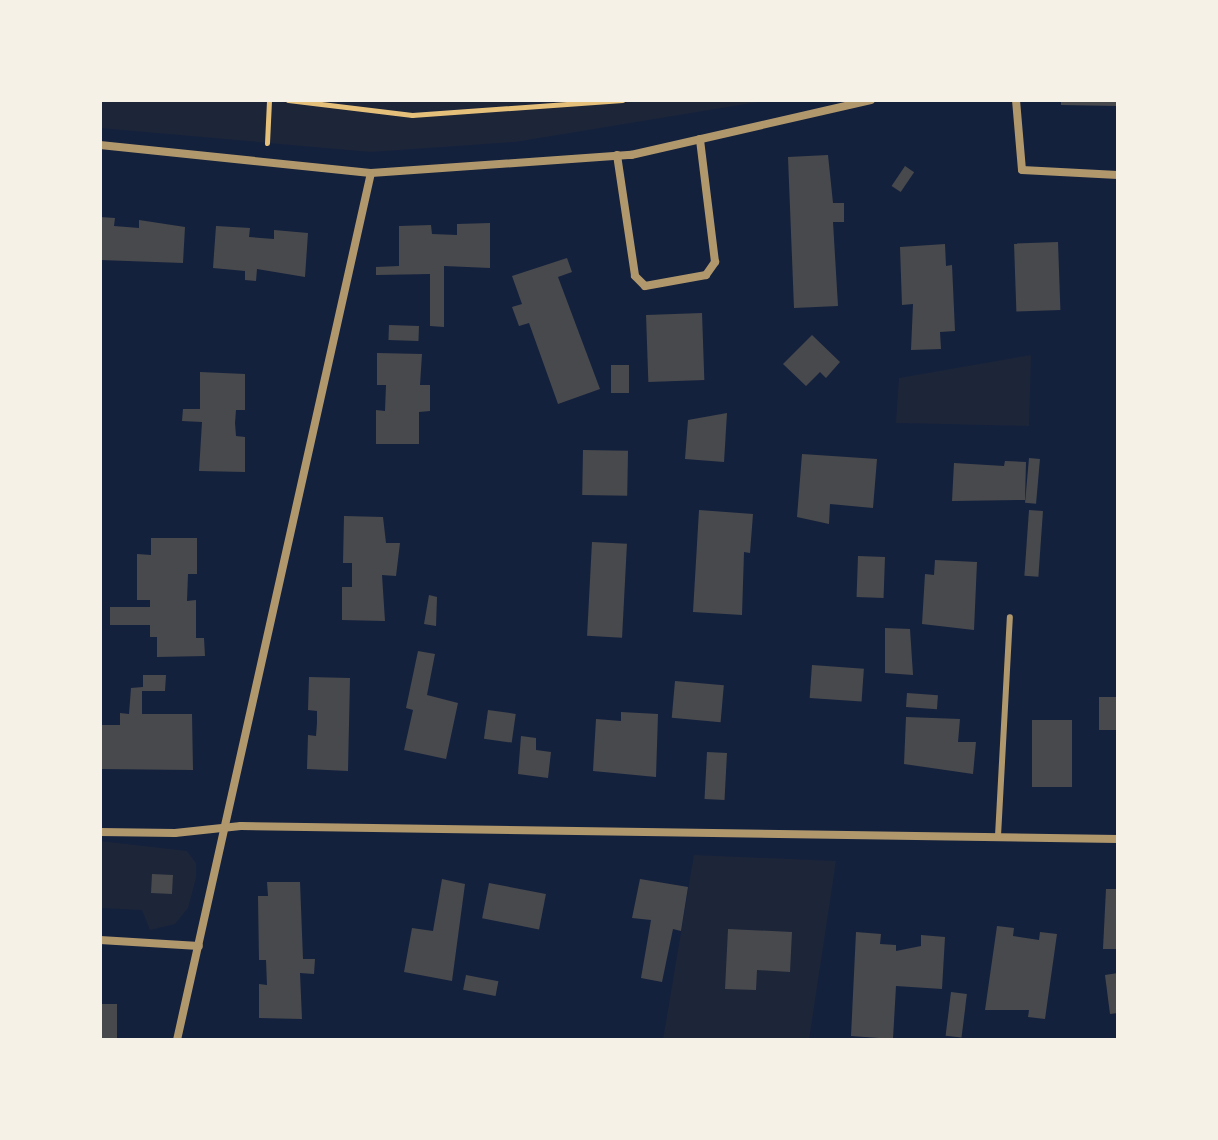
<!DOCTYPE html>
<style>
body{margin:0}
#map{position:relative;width:1218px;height:1140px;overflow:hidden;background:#14213d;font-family:Lato,sans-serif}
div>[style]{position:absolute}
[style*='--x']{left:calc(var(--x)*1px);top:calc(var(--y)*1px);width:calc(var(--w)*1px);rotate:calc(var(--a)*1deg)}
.green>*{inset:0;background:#1d2539}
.building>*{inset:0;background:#48494c;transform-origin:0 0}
.path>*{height:5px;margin:-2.5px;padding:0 2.5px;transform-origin:2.5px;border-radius:2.5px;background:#e5c07b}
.service>*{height:6px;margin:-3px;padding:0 3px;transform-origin:3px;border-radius:3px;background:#b1986c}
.minor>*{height:8px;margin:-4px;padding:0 4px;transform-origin:4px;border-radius:4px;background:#b1986c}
span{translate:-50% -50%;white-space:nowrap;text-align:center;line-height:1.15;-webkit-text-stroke:7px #f6f1e7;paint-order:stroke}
.frame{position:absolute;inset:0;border:102px solid #f6f1e7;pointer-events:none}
</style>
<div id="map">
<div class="green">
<div style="clip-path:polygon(100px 100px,770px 100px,515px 142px,371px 152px,100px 128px)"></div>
<div style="clip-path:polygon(1031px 355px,1029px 426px,896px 423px,899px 378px)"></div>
<div style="clip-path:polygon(100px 841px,187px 851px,196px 863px,196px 878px,188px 908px,175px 924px,150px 930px,142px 910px,100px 908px)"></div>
<div style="clip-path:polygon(694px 855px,836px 861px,809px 1040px,663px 1040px)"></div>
</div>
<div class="building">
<div style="clip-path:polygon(1061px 100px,1118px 100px,1118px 106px,1061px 105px)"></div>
<div style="clip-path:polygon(828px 155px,833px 203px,844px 203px,844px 222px,833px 222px,838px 306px,794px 308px,788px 157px)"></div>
<div style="left:905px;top:166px;width:11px;height:24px;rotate:34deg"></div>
<div style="clip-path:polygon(100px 217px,115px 218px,114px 226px,139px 228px,139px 220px,185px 227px,183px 263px,100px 260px)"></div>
<div style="clip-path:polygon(490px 223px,490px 268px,444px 266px,444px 327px,430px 326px,430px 274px,376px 275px,376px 267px,399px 266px,399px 226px,431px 225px,432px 234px,457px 235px,457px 224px)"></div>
<div style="clip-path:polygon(216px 226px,250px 228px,249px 237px,274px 239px,274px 230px,308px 233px,305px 277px,257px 269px,256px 281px,245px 280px,245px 271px,213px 268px)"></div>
<div style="left:1058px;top:242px;width:68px;height:44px;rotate:88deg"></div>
<div style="clip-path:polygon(945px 244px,946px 266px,952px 265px,955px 331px,940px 332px,941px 349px,911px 350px,913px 304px,902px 305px,900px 247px)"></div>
<div style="clip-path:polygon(567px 258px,572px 272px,558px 277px,600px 389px,558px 404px,529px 323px,519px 326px,512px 307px,522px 304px,512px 276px)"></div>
<div style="left:702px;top:313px;width:67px;height:56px;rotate:88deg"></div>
<div style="left:389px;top:325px;width:30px;height:15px;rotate:2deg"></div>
<div style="clip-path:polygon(812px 335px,840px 362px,826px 378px,820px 372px,806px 386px,783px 364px)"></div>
<div style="clip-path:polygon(377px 353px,422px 354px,420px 385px,430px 385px,430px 411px,419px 412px,419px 444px,376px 444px,376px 410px,385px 411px,386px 385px,377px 385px)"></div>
<div style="left:629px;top:365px;width:28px;height:18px;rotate:90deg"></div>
<div style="clip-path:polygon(200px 372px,245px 374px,245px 410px,236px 410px,235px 423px,236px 436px,245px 437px,245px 472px,199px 471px,202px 422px,182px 421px,183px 409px,200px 409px)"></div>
<div style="clip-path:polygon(727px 413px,724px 462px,685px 459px,688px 420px)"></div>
<div style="left:583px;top:450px;width:45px;height:45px;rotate:1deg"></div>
<div style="clip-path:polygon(802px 454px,877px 459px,873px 508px,830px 504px,829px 524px,797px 517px)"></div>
<div style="left:1029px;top:458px;width:11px;height:45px;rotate:5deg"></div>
<div style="clip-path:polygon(1005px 461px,1026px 462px,1025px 500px,952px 501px,954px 463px,1004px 466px)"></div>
<div style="clip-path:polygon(699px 510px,753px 514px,750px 553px,744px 552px,742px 615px,693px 612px)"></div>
<div style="left:1029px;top:510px;width:14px;height:66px;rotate:4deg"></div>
<div style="clip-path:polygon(344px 516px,383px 517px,386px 543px,400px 543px,396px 576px,382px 575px,385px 621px,342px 620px,342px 587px,352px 587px,352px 563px,343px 563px)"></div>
<div style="clip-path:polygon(151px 538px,197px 538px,197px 574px,188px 574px,187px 601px,196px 600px,196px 638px,204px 638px,205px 656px,157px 657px,157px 637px,150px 637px,150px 625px,110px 625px,110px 607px,150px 607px,150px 600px,137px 600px,137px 554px,151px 555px)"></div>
<div style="left:592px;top:542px;width:35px;height:94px;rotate:3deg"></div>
<div style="left:858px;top:556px;width:27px;height:41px;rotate:2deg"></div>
<div style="clip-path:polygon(935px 560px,977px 562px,974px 630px,922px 624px,925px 574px,934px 575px)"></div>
<div style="clip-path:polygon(429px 595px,437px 597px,436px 626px,424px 624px)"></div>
<div style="clip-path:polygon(885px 628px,910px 629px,913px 675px,885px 673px)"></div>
<div style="clip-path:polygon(418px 651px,435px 654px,427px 695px,458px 703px,446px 759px,404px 750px,413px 710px,406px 708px)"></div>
<div style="left:812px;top:665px;width:52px;height:33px;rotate:4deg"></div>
<div style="clip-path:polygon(143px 675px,166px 675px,165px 691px,142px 691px,142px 714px,192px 714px,193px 770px,100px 769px,100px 725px,120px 725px,120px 713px,129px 714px,131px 688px,143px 687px)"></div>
<div style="clip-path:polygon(309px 677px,350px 678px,348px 771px,307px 769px,308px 735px,316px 736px,317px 723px,317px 711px,308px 710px)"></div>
<div style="left:675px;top:681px;width:49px;height:37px;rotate:5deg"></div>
<div style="left:907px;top:693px;width:31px;height:14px;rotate:4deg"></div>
<div style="left:1099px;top:697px;width:19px;height:33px"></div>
<div style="left:488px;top:710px;width:28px;height:29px;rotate:8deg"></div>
<div style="clip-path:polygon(621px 712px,658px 714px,656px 777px,593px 771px,596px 719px,621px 721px)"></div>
<div style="clip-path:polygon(906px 717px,960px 719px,958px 742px,976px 742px,973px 774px,904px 764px)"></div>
<div style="left:1072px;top:720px;width:67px;height:40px;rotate:90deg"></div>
<div style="clip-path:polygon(521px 736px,536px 738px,536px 750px,551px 752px,548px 778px,518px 774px)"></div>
<div style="left:707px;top:752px;width:20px;height:47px;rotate:3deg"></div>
<div style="left:152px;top:874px;width:21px;height:19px;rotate:3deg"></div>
<div style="clip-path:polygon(442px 879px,465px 884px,452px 981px,404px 972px,412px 928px,433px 931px)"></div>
<div style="clip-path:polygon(640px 879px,688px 887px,681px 931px,673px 929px,662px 982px,641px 978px,651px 920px,632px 918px)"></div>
<div style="clip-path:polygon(267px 882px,300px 882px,303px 959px,315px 959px,314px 974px,300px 973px,302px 1019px,259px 1018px,259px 984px,267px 985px,266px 960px,259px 960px,258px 896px,268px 896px)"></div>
<div style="left:489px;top:883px;width:58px;height:36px;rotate:11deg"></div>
<div style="clip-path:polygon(1106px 889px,1118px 889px,1118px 949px,1103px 949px)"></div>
<div style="clip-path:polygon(997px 926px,1014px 928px,1013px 936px,1039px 940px,1040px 932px,1057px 934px,1045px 1019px,1028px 1017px,1029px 1010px,985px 1010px)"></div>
<div style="clip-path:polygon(728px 929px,792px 932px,790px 972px,757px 970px,756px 990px,725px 989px)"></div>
<div style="clip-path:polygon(856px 932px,881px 934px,880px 944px,896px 945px,896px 951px,921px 946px,921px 935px,945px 937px,942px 989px,896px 986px,893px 1039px,851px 1036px)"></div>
<div style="clip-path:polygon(1118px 973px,1118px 1013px,1110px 1014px,1105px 975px)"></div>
<div style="left:466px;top:975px;width:33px;height:15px;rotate:11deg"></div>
<div style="left:951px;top:992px;width:16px;height:44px;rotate:7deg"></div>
<div style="left:100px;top:1004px;width:17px;height:36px"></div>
</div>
<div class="path">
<div style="--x:288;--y:100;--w:125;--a:6.9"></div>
<div style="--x:412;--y:115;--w:211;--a:-4.1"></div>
<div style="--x:267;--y:143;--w:43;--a:-87.3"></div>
</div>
<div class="service">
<div style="--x:998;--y:836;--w:219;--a:-86.9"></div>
</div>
<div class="minor">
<div style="--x:1016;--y:100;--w:70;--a:85.1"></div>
<div style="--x:1022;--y:170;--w:96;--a:3"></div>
<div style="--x:100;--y:145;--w:272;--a:5.9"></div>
<div style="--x:371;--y:173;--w:261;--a:-4"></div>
<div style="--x:631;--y:155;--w:246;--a:-12.9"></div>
<div style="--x:617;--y:155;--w:122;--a:81.5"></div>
<div style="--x:635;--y:276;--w:14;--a:45"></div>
<div style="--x:645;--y:286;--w:62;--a:-10.2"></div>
<div style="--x:706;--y:275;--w:16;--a:-55"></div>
<div style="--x:715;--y:262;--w:124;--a:-97"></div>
<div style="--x:100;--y:832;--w:75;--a:0.8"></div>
<div style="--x:175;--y:833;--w:66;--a:-6.1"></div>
<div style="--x:241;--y:826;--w:877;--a:0.85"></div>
<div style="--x:100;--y:940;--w:99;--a:3.5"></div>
<div style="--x:177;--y:1040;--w:888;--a:-77.39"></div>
</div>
<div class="frame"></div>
</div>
